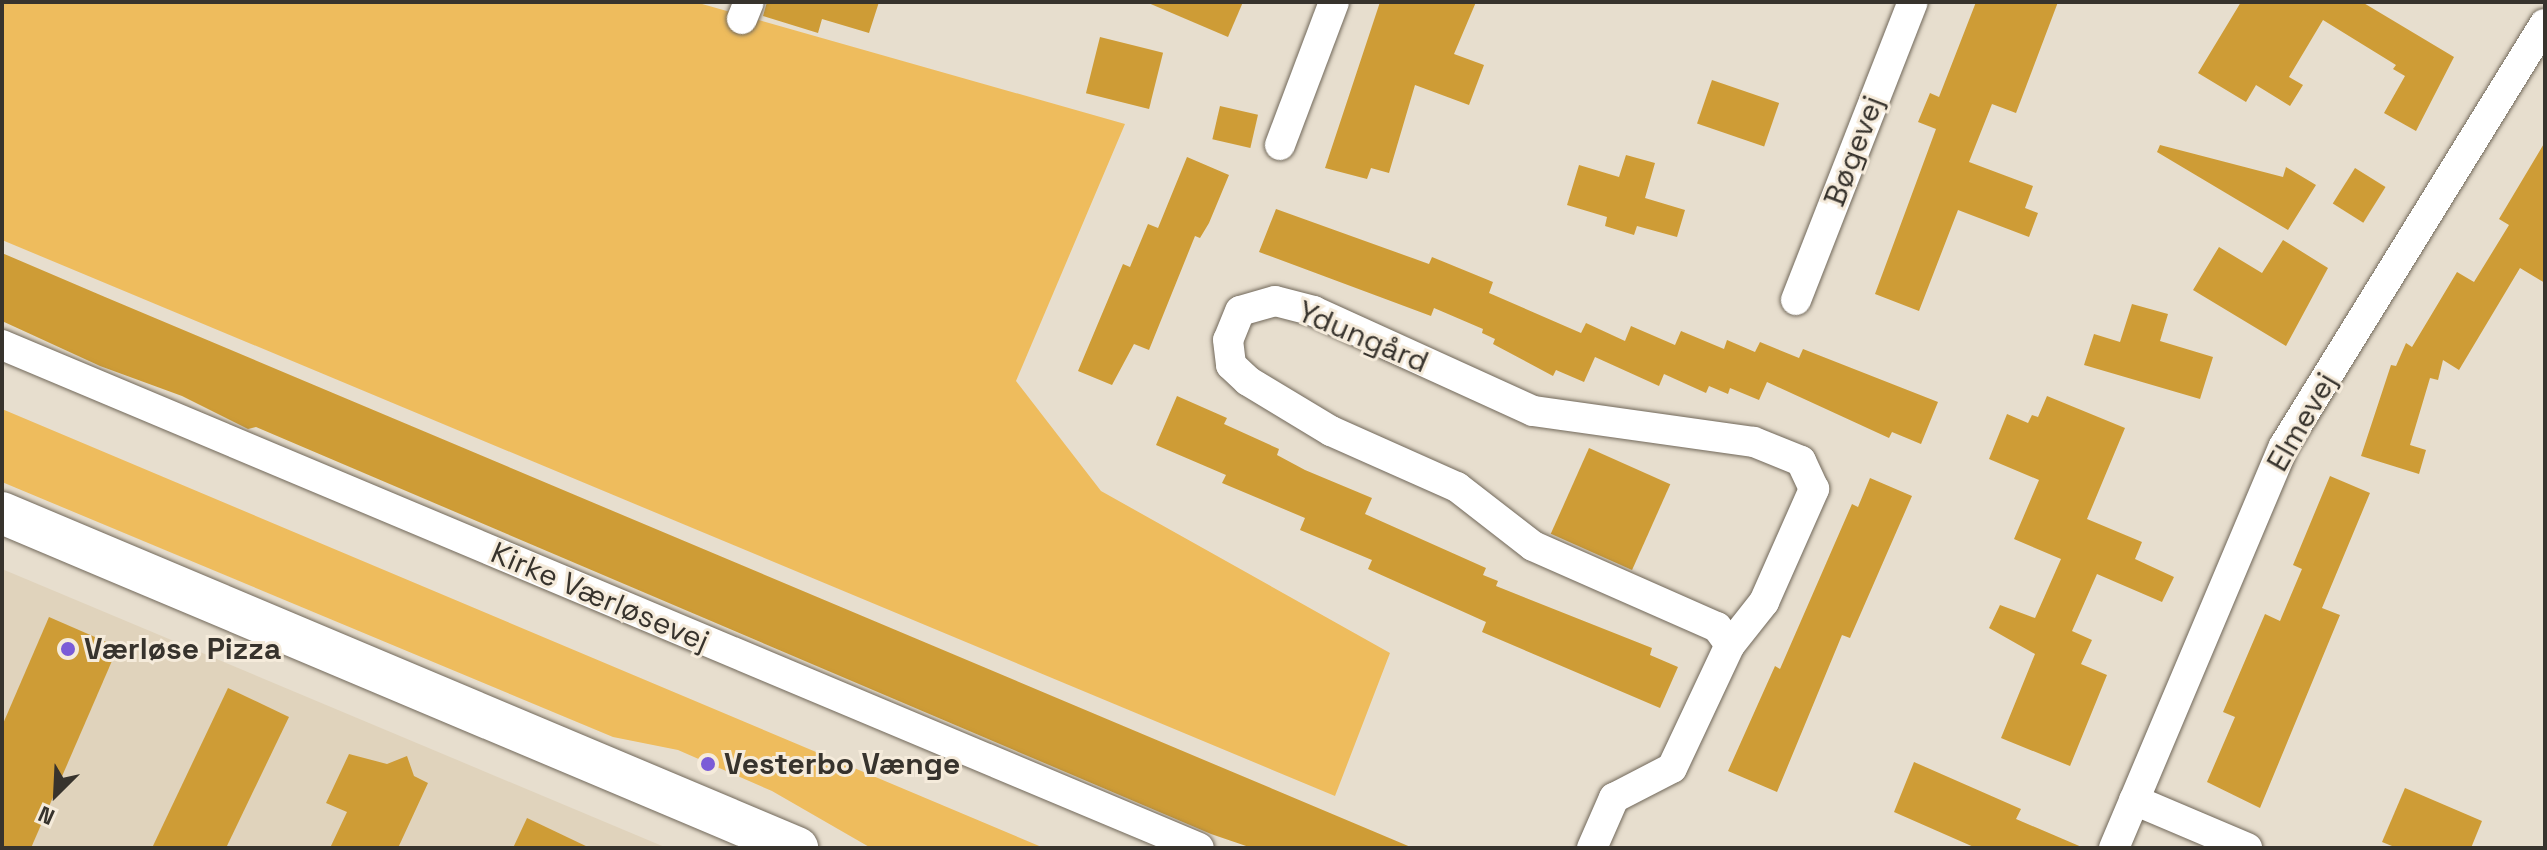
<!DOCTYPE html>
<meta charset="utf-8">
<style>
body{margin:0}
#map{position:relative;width:2547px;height:850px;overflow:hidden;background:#e7dece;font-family:"Space Grotesk",sans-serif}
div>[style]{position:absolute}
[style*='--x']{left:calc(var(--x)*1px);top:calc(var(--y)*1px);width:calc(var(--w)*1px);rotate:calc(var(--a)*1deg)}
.built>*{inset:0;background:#e0d3bc}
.green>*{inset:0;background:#eebc5d}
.building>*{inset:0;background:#ce9c36;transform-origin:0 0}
.roads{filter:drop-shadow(0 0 2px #71685a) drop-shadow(0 0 2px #71685a)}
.street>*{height:30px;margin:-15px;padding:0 15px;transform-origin:15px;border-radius:15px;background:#fff}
.secondary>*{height:42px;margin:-21px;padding:0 21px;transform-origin:21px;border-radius:21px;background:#fff}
.dots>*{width:22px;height:22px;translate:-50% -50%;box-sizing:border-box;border:4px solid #f5ebdb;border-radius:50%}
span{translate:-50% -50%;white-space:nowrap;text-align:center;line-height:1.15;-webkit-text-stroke:6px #f5ebdb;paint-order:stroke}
.street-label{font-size:30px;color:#37332d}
.poi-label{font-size:30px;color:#37332d;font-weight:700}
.left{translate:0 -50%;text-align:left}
.frame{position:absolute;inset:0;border:4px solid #37332d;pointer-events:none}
.north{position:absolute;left:16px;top:754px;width:80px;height:80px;-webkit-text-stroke:6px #f5ebdb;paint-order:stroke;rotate:204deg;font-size:22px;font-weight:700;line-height:32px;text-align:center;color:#37332d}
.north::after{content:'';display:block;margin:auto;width:28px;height:36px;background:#37332d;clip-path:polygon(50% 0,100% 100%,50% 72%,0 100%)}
</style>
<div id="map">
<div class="built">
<div style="clip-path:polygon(2px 569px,667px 848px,2px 848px)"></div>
</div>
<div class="green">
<div style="clip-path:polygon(2px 2px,695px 2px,1125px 124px,1016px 381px,1101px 491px,1390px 653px,1335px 796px,2px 240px)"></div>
<div style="clip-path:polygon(2px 409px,1044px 848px,871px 848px,772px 791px,678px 750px,613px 737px,2px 482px)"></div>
</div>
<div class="building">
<div style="clip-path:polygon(767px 2px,879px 2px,869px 33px,822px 19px,818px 33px,763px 16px)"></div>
<div style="clip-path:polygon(1146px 2px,1243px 2px,1228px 37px)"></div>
<div style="clip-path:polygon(1380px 2px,1476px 2px,1454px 54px,1484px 65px,1469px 105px,1415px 85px,1389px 173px,1371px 168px,1367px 179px,1325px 168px)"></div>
<div style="clip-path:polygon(1976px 2px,2058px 2px,2016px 113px,1992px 104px,1969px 162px,2033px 186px,2025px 208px,2038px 213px,2029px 237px,1958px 210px,1919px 311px,1875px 294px,1936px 129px,1918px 122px,1930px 93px,1939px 97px)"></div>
<div style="clip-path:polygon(2241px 2px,2362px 2px,2454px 57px,2416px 131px,2384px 113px,2405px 76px,2393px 69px,2396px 65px,2323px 20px,2289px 77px,2303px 85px,2290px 106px,2256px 85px,2246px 102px,2198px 73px)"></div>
<div style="left:1100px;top:37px;width:65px;height:58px;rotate:14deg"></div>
<div style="left:1712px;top:80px;width:71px;height:46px;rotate:19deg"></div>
<div style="left:1220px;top:106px;width:39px;height:34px;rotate:13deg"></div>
<div style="clip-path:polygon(2545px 142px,2545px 283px,2520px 268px,2459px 370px,2443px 360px,2438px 380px,2430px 378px,2410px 445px,2426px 450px,2419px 474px,2361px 456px,2391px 365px,2396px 366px,2406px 343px,2412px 347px,2457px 272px,2474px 282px,2509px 225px,2499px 219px)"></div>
<div style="clip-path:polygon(2160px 145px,2283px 177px,2286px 167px,2316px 185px,2288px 230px,2157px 152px)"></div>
<div style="clip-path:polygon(1626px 155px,1655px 163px,1645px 198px,1685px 210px,1677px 237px,1637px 226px,1634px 235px,1605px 226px,1607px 217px,1567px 205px,1579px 165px,1619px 177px)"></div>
<div style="clip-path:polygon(1187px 157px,1229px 175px,1209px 223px,1200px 238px,1195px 236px,1149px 350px,1134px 344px,1112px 385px,1078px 371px,1123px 264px,1130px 267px,1148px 224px,1158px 228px)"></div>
<div style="left:2355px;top:168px;width:36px;height:42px;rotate:32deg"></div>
<div style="clip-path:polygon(1276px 209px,1429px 264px,1432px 257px,1493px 282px,1489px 293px,1581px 333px,1586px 323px,1625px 341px,1631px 326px,1675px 345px,1681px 331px,1724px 349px,1727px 340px,1755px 352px,1760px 342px,1799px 358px,1803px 349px,1938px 402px,1921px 444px,1892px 432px,1889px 438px,1767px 382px,1759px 400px,1730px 388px,1728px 394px,1709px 386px,1706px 393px,1664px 374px,1659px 386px,1595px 357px,1584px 382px,1556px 370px,1553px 376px,1493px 344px,1495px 339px,1482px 333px,1483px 329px,1434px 308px,1431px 316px,1259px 252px)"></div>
<div style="clip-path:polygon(2283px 240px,2328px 268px,2286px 346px,2193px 290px,2219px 247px,2262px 273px)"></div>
<div style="clip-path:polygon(2px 253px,105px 297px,1413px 848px,1252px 848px,1211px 834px,256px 427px,248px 429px,182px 396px,100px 366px,2px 321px)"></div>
<div style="clip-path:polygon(2132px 304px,2168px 314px,2160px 341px,2213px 357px,2200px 399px,2084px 365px,2094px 334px,2120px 342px)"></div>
<div style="clip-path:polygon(1177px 396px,1227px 418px,1224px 424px,1279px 449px,1277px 455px,1305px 470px,1372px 498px,1365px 514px,1486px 568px,1483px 575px,1498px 581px,1496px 586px,1652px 648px,1650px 655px,1678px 667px,1660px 708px,1482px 632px,1486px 622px,1368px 569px,1372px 560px,1300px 530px,1305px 518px,1222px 483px,1226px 475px,1156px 445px)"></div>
<div style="clip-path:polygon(2047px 396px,2125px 428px,2087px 519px,2142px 542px,2135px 559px,2174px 577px,2162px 602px,2097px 574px,2072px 631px,2092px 640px,2081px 664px,2107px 675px,2070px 766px,2001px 738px,2035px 654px,1989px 628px,2000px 605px,2035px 618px,2061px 559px,2014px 539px,2039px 480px,1989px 459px,2007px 414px,2028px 423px,2032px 415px,2038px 417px)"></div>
<div style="left:1589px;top:448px;width:89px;height:94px;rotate:24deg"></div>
<div style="clip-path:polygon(2330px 476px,2370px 493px,2322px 608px,2340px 615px,2260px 808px,2207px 782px,2235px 717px,2223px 712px,2265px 614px,2280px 621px,2302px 569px,2293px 565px)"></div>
<div style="clip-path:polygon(1870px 478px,1912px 496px,1850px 638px,1842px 635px,1777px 792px,1728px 771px,1775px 666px,1780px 669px,1852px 504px,1858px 507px)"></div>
<div style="clip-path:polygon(49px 617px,118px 647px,31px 848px,2px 848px,2px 726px)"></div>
<div style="clip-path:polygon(228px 688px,289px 717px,226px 848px,152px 848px)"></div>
<div style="clip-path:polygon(349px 754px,387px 764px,407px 756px,414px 776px,428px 783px,398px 848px,330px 848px,347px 812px,326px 803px)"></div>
<div style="clip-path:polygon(1914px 762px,2021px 809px,2016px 819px,2084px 848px,1976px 848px,1894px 812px)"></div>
<div style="clip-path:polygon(2405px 788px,2482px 821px,2471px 848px,2397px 848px,2382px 842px)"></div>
<div style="clip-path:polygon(527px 818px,590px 848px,513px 848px)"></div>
</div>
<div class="roads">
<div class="street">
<div style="--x:742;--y:19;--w:18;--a:-68"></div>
<div style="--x:1280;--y:145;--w:153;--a:-69.3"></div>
<div style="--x:1796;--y:300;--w:320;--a:-68.6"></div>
<div style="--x:2;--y:345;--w:1298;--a:22.79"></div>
<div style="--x:2134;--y:800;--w:123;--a:23"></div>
<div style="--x:1592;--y:848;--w:55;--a:-66.3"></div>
<div style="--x:1614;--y:798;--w:65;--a:-27.3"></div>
<div style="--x:1672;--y:768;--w:136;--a:-64.8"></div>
<div style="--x:1730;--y:645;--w:55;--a:-51.7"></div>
<div style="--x:1764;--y:602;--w:124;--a:-66.1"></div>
<div style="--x:1814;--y:489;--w:31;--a:-115"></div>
<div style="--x:1801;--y:461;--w:51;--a:-158"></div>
<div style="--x:1754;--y:442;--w:223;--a:-172"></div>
<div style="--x:1533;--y:411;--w:241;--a:-155.5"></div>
<div style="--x:1314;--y:311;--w:40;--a:-165.6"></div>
<div style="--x:1275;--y:301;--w:36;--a:164"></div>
<div style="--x:1240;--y:311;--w:31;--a:112"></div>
<div style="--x:1228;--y:340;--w:25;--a:83"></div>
<div style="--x:1231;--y:365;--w:23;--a:43"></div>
<div style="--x:1248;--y:381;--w:97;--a:31.1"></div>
<div style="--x:1331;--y:431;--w:138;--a:24"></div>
<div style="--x:1457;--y:487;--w:96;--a:37.8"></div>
<div style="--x:1533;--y:546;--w:201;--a:23.8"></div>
<div style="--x:1717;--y:627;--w:22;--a:54"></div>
<div style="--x:2114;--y:848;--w:436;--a:-67.1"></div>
<div style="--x:2284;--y:446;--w:496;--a:-58.3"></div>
</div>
<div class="secondary">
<div style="--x:2;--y:513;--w:863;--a:22.85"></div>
</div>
</div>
<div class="dots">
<div style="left:68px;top:649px;background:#7b5cd7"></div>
<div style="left:708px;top:764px;background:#7b5cd7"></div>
</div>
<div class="street-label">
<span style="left:1854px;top:151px;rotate:-69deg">Bøgevej</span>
<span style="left:1363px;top:337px;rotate:23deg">Ydungård</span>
<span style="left:2302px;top:422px;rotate:-60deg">Elmevej</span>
<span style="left:600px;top:597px;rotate:23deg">Kirke Værløsevej</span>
</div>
<div class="poi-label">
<span class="left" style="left:84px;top:649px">Værløse Pizza</span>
<span class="left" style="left:724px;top:764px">Vesterbo Vænge</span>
</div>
<div class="frame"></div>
<div class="north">N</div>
</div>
